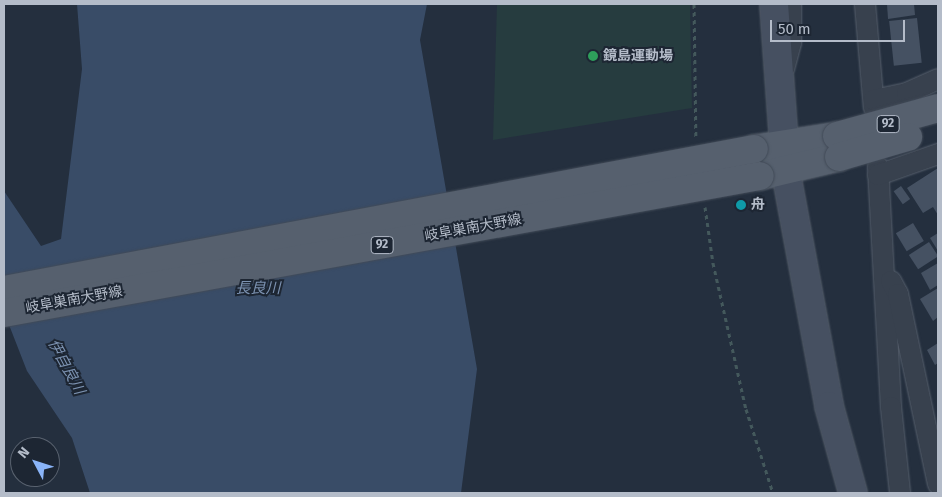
<!DOCTYPE html>
<meta charset="utf-8">
<style>
body{margin:0}
#map{position:relative;width:942px;height:497px;overflow:hidden;background:#242f3e;font-family:"Fira Sans","Noto Sans JP",sans-serif}
div>[style]{position:absolute}
[style*='--x']{left:calc(var(--x)*1px);top:calc(var(--y)*1px);width:calc(var(--w)*1px);rotate:calc(var(--a)*1deg)}
.green>*{inset:0;background:#263c3f}
.water>*{inset:0;background:#394c67}
.building>*{inset:0;background:#455162;transform-origin:0 0}
.path>*{height:3px;margin-top:-1.5px;transform-origin:0;background:repeating-linear-gradient(90deg,#44595c 0 4px,transparent 0 8px)}
.roads{filter:drop-shadow(0 0 1px #565f6c) drop-shadow(0 0 1px #565f6c)}
.street>*{height:20px;margin:-10px;padding:0 10px;transform-origin:10px;border-radius:10px;background:#38414e}
.secondary>*{height:28px;margin:-14px;padding:0 14px;transform-origin:14px;border-radius:14px;background:#465061}
.primary>*{height:28px;margin:-14px;padding:0 14px;transform-origin:14px;border-radius:14px;background:#56606e}
.bridges{filter:drop-shadow(0 0 1px #414a57) drop-shadow(0 0 1px #414a57)}
.primary-bridge>*{height:28px;margin:-14px;padding:0 14px;transform-origin:14px;border-radius:14px;background:#56606e}
.dots>*{width:14px;height:14px;translate:-50% -50%;box-sizing:border-box;border:2px solid #1d2633;border-radius:50%}
span{translate:-50% -50%;white-space:nowrap;text-align:center;line-height:1.15;-webkit-text-stroke:4px #1d2633;paint-order:stroke}
.shield-label span{padding:1px 4px;background:#1d2633;border:1px solid;border-radius:4px;-webkit-text-stroke-width:0}
.shield-label{font-size:12px;color:#b4bcc9;font-weight:700}
.poi-label{font-size:14px;color:#b4bcc9;font-weight:700}
.left{translate:0 -50%;text-align:left}
.street-label{font-size:14px;color:#b4bcc9}
.water-label{font-size:15px;color:#7c92b1;font-style:italic}
.frame{position:absolute;inset:0;border:5px solid #b4bcc9;pointer-events:none}
.north{position:absolute;left:10px;top:437px;width:50px;height:50px;box-sizing:border-box;background:#1d2633;border:1px solid #59626f;border-radius:50%;rotate:310deg;font-size:14px;font-weight:700;line-height:20px;text-align:center;color:#b4bcc9}
.north::after{content:'';display:block;margin:auto;width:18px;height:22px;background:#8ab4f8;clip-path:polygon(50% 0,100% 100%,50% 72%,0 100%)}
.scale{position:absolute;left:770px;top:20px;width:135px;height:22px;box-sizing:border-box;border:2px solid #b4bcc9;border-top:0;padding-left:6px;font-size:15px;line-height:18px;white-space:nowrap;color:#b4bcc9;-webkit-text-stroke:4px #1d2633;paint-order:stroke}
</style>
<div id="map">
<div class="green">
<div style="clip-path:polygon(497px 4px,690px 4px,692px 108px,493px 140px)"></div>
</div>
<div class="water">
<div style="clip-path:polygon(77px 4px,427px 4px,420px 40px,477px 369px,461px 493px,90px 493px,72px 438px,27px 371px,4px 312px,4px 191px,41px 246px,61px 239px,82px 69px)"></div>
</div>
<div class="building">
<div style="clip-path:polygon(887px 4px,914px 4px,915px 15px,888px 19px)"></div>
<div style="left:917px;top:18px;width:45px;height:28px;rotate:84deg"></div>
<div style="clip-path:polygon(938px 168px,938px 215px,933px 207px,923px 213px,907px 188px)"></div>
<div style="left:901px;top:186px;width:16px;height:9px;rotate:55deg"></div>
<div style="left:913px;top:223px;width:21px;height:20px;rotate:59deg"></div>
<div style="clip-path:polygon(938px 233px,938px 251px,930px 238px)"></div>
<div style="left:929px;top:242px;width:17px;height:24px;rotate:57deg"></div>
<div style="clip-path:polygon(938px 263px,938px 285px,930px 290px,921px 273px)"></div>
<div style="clip-path:polygon(938px 288px,938px 317px,933px 321px,920px 299px)"></div>
<div style="clip-path:polygon(938px 343px,938px 363px,935px 365px,927px 350px)"></div>
</div>
<div class="path">
<div style="--x:694;--y:4;--w:135;--a:89.2"></div>
<div style="--x:705;--y:207;--w:57;--a:81.9"></div>
<div style="--x:713;--y:263;--w:150;--a:77.3"></div>
<div style="--x:746;--y:409;--w:88;--a:72.2"></div>
</div>
<div class="roads">
<div class="street">
<div style="--x:865;--y:4;--w:104;--a:85.1"></div>
<div style="--x:784;--y:69;--w:28;--a:-75"></div>
<div style="--x:791;--y:42;--w:38;--a:-90"></div>
<div style="--x:874;--y:100;--w:34;--a:-12"></div>
<div style="--x:907;--y:93;--w:34;--a:-24"></div>
<div style="--x:878;--y:167;--w:240;--a:86.9"></div>
<div style="--x:891;--y:407;--w:86;--a:84"></div>
<div style="--x:878;--y:175;--w:64;--a:-19.3"></div>
<div style="--x:891;--y:281;--w:15;--a:62"></div>
<div style="--x:898;--y:294;--w:194;--a:78.1"></div>
</div>
<div class="secondary">
<div style="--x:774;--y:4;--w:169;--a:85.9"></div>
<div style="--x:786;--y:173;--w:237;--a:79.5"></div>
<div style="--x:829;--y:406;--w:90;--a:74.6"></div>
</div>
<div class="primary">
<div style="--x:754;--y:149;--w:84;--a:-8.9"></div>
<div style="--x:760;--y:176;--w:81;--a:-13.5"></div>
</div>
</div>
<div class="bridges">
<div class="primary-bridge">
<div style="--x:837;--y:136;--w:105;--a:-15.5"></div>
<div style="--x:839;--y:157;--w:72;--a:-16.2"></div>
<div style="--x:4;--y:290;--w:763;--a:-10.65"></div>
<div style="--x:4;--y:313;--w:768;--a:-10.27"></div>
</div>
</div>
<div class="dots">
<div style="left:593px;top:56px;background:#2e9e5b"></div>
<div style="left:741px;top:205px;background:#0f9aa8"></div>
</div>
<div class="shield-label">
<span style="left:888px;top:124px">92</span>
<span style="left:382px;top:245px">92</span>
</div>
<div class="poi-label">
<span class="left" style="left:603px;top:56px">鏡島運動場</span>
<span class="left" style="left:751px;top:205px">舟</span>
</div>
<div class="street-label">
<span style="left:473px;top:228px;rotate:-10deg">岐阜巣南大野線</span>
<span style="left:74px;top:300px;rotate:-10deg">岐阜巣南大野線</span>
</div>
<div class="water-label">
<span style="left:258px;top:289px">長良川</span>
<span style="left:66px;top:367px;rotate:62deg">伊自良川</span>
</div>
<div class="frame"></div>
<div class="north">N</div>
<div class="scale">50 m</div>
</div>
